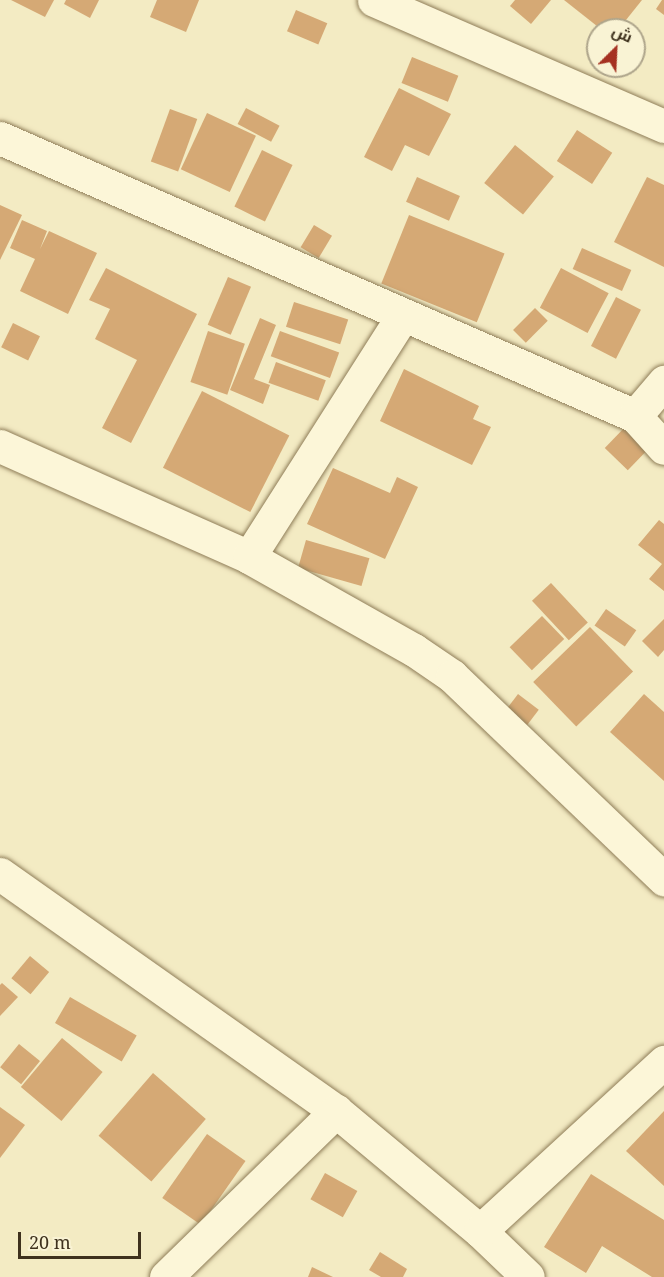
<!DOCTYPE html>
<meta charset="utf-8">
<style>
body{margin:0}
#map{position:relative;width:664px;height:1277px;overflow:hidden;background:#f3ebc3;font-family:"Noto Serif",Cairo,serif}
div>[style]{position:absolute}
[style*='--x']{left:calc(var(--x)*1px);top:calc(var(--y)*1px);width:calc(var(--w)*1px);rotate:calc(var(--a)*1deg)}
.building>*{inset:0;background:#d5a975;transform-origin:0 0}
.roads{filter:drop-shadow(0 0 2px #8f7d58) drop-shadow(0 0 2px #8f7d58)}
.street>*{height:33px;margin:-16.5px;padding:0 16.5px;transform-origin:16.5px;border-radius:16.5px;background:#fcf6d8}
span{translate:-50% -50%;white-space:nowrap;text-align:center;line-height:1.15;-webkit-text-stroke:6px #f9f3d4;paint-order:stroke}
.north{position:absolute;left:586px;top:18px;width:60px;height:60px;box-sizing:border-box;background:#f9f3d4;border:2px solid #aea58b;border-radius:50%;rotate:24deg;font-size:16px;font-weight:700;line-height:24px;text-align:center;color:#3e311d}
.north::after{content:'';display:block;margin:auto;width:21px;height:27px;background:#a53121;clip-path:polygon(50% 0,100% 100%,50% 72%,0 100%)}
.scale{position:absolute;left:18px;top:1232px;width:123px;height:27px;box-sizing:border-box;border:3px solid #3e311d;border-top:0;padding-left:8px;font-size:18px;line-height:21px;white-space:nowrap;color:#3e311d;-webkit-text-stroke:4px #f9f3d4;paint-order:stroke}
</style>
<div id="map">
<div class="building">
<div style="clip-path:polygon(11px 0,54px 0,45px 17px)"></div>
<div style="clip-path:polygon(66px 0,99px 0,90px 18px,64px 4px)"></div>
<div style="clip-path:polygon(157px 0,199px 0,186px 32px,150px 17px)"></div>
<div style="clip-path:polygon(515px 0,551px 0,531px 24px,510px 6px)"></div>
<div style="clip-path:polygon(564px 0,642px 0,618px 30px,602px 30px)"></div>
<div style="clip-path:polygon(662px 0,664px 0,664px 15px,656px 9px)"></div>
<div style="left:296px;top:10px;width:34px;height:23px;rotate:23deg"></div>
<div style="left:412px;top:57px;width:50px;height:28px;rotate:22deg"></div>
<div style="clip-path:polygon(399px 88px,451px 114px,429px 156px,405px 145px,392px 171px,364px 157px)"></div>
<div style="left:246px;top:108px;width:38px;height:18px;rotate:28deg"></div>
<div style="left:170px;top:109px;width:29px;height:56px;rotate:20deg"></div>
<div style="left:207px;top:113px;width:54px;height:62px;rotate:25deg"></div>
<div style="left:577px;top:130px;width:42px;height:37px;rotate:33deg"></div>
<div style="left:515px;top:145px;width:50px;height:49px;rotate:39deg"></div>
<div style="left:262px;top:150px;width:34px;height:63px;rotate:26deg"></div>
<div style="left:417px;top:177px;width:47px;height:27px;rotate:24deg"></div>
<div style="clip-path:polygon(647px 177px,664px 185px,664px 267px,614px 242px)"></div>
<div style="clip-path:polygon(0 205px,22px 215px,0 260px)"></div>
<div style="left:409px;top:215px;width:103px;height:74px;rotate:22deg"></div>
<div style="clip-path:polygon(22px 220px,47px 231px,40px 249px,49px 231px,97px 253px,68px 314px,20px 291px,35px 259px,10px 248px)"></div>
<div style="left:314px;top:225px;width:21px;height:26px;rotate:31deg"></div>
<div style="left:582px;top:248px;width:54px;height:23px;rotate:24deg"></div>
<div style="clip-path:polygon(106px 268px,197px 314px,131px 443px,102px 428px,137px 360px,95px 339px,110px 309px,89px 300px)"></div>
<div style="left:561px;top:268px;width:54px;height:45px;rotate:28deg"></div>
<div style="left:228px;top:277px;width:25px;height:52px;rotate:23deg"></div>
<div style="left:616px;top:297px;width:28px;height:55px;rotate:27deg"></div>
<div style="left:294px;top:302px;width:57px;height:26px;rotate:18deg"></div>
<div style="left:535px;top:308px;width:18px;height:31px;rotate:45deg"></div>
<div style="clip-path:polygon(260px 318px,276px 325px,254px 379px,270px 385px,263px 404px,230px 390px)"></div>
<div style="left:13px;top:323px;width:30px;height:27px;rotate:26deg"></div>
<div style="left:208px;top:331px;width:39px;height:54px;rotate:19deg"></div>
<div style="left:280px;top:331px;width:63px;height:27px;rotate:20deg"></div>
<div style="left:276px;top:362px;width:53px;height:22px;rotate:20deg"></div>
<div style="clip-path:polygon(404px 369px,479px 406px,473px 419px,491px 427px,472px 465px,380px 421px)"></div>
<div style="left:202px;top:391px;width:98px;height:86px;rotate:27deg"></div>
<div style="left:627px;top:425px;width:32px;height:32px;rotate:44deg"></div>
<div style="clip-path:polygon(333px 468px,390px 493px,397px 477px,418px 487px,385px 559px,307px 524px)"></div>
<div style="clip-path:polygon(659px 520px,664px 524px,664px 591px,649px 579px,662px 564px,638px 545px)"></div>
<div style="left:306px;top:540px;width:66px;height:29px;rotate:16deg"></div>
<div style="left:551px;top:583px;width:54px;height:26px;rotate:47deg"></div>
<div style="left:606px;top:609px;width:37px;height:20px;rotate:35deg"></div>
<div style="left:542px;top:616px;width:32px;height:45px;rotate:46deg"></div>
<div style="clip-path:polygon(664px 619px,664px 650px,658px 657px,642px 641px)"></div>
<div style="left:590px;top:627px;width:62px;height:79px;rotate:46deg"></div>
<div style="left:518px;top:694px;width:26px;height:29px;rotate:37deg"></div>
<div style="clip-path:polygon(644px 694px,664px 712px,664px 781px,610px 732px)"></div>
<div style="left:30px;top:956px;width:25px;height:29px;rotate:40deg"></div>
<div style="clip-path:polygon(2px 983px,18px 997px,0 1016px,0 985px)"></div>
<div style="left:70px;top:997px;width:77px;height:30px;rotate:30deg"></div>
<div style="left:62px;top:1038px;width:53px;height:64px;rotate:40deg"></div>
<div style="left:19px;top:1044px;width:27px;height:30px;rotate:39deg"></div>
<div style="left:153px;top:1073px;width:70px;height:83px;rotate:41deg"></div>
<div style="clip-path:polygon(0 1107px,25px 1125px,0 1158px)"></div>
<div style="clip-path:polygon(664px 1111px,664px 1186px,626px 1151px)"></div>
<div style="left:207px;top:1134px;width:47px;height:78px;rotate:35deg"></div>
<div style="left:325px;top:1173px;width:37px;height:30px;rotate:29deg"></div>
<div style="clip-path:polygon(591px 1174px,664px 1220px,664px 1277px,652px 1277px,602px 1246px,586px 1273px,544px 1247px)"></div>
<div style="clip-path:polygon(380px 1252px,407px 1269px,403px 1277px,381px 1277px,369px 1270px)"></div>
<div style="clip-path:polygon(312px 1267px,333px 1277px,308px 1277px)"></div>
</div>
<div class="roads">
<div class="street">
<div style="--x:374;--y:0;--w:316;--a:23.5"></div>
<div style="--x:0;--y:138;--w:693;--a:23.64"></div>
<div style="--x:635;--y:416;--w:43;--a:47.8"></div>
<div style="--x:635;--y:416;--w:45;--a:-49.5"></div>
<div style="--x:0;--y:446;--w:273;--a:24"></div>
<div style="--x:249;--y:557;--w:189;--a:29.4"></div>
<div style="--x:414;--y:650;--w:46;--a:34.4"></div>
<div style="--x:452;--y:676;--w:294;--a:43.8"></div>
<div style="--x:249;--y:557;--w:287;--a:-57.5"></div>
<div style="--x:0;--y:874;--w:411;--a:35.2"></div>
<div style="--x:336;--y:1111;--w:187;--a:39.8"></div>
<div style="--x:480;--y:1231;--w:66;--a:43.8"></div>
<div style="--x:480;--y:1231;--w:250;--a:-42.6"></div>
<div style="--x:166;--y:1277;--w:238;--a:-44.3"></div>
</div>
</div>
<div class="north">ش</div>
<div class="scale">20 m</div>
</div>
